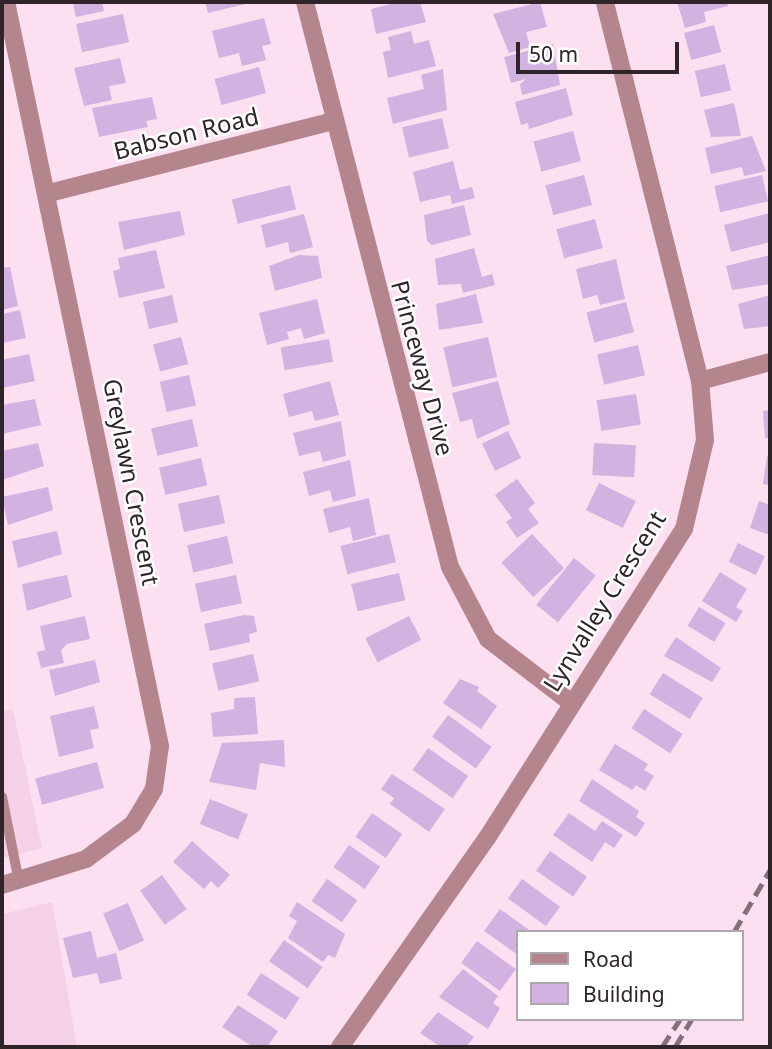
<!DOCTYPE html>
<style>
body{margin:0}
#map{position:relative;width:772px;height:1049px;overflow:hidden;background:#fcdff0;font-family:"Noto Sans",sans-serif}
div>[style]{position:absolute}
[style*='--x']{left:calc(var(--x)*1px);top:calc(var(--y)*1px);width:calc(var(--w)*1px);rotate:calc(var(--a)*1deg)}
.built>*{inset:0;background:#f4d1e6}
.building>*{inset:0;background:#d2b2e1;transform-origin:0 0}
.service>*{height:10px;margin:-5px;padding:0 5px;transform-origin:5px;border-radius:5px;background:#b5858d}
.minor>*{height:18px;margin:-9px;padding:0 9px;transform-origin:9px;border-radius:9px;background:#b5858d}
.rail>*{height:5px;margin-top:-2.5px;transform-origin:0;background:repeating-linear-gradient(90deg,#82707b 0 14px,transparent 0 21px)}
span{translate:-50% -50%;white-space:nowrap;text-align:center;line-height:1.15;-webkit-text-stroke:5px #fff;paint-order:stroke}
.street-label{font-size:24px;color:#2e242a}
.frame{position:absolute;inset:0;border:4px solid #2e242a;pointer-events:none}
.legend{position:absolute;left:516px;top:930px;width:228px;height:91px;box-sizing:border-box;background:#fff;border:2px solid #aba7aa;margin:0;padding:9px 12px;list-style:none;font-size:21px;color:#2e242a}
.legend li{display:flex;align-items:center;gap:14px;height:35px}
.legend b{width:35px;border:2px solid #aba7aa}
.scale{position:absolute;left:516px;top:42px;width:163px;height:32px;box-sizing:border-box;border:4px solid #2e242a;border-top:0;padding-left:9px;font-size:21px;line-height:24px;white-space:nowrap;color:#2e242a;-webkit-text-stroke:5px #fff;paint-order:stroke}
</style>
<div id="map">
<div class="built">
<div style="clip-path:polygon(13px 710px,42px 848px,2px 858px,2px 712px)"></div>
<div style="clip-path:polygon(52px 902px,77px 1047px,2px 1047px,2px 914px)"></div>
</div>
<div class="building">
<div style="clip-path:polygon(102px 2px,104px 11px,76px 17px,73px 4px)"></div>
<div style="clip-path:polygon(205px 2px,250px 2px,250px 3px,208px 13px)"></div>
<div style="clip-path:polygon(399px 2px,420px 2px,426px 22px,376px 34px,371px 9px)"></div>
<div style="clip-path:polygon(540px 2px,547px 27px,526px 32px,530px 47px,509px 53px,493px 14px)"></div>
<div style="clip-path:polygon(677px 2px,727px 2px,728px 6px,704px 12px,706px 22px,685px 28px)"></div>
<div style="left:123px;top:14px;width:29px;height:48px;rotate:78deg"></div>
<div style="clip-path:polygon(264px 18px,271px 44px,262px 46px,266px 60px,242px 66px,239px 53px,219px 58px,212px 31px)"></div>
<div style="left:714px;top:25px;width:28px;height:31px;rotate:75deg"></div>
<div style="clip-path:polygon(411px 31px,414px 44px,429px 40px,436px 66px,388px 78px,383px 52px,391px 50px,388px 37px)"></div>
<div style="clip-path:polygon(553px 44px,560px 85px,522px 95px,520px 84px,526px 79px,511px 83px,504px 57px)"></div>
<div style="clip-path:polygon(120px 58px,126px 83px,109px 86px,112px 100px,84px 106px,74px 68px)"></div>
<div style="left:725px;top:64px;width:27px;height:31px;rotate:77deg"></div>
<div style="left:259px;top:67px;width:27px;height:46px;rotate:75deg"></div>
<div style="clip-path:polygon(443px 69px,447px 110px,393px 124px,387px 98px,424px 89px,421px 75px)"></div>
<div style="clip-path:polygon(566px 88px,573px 115px,529px 129px,528px 123px,521px 125px,515px 102px)"></div>
<div style="clip-path:polygon(152px 97px,157px 119px,146px 121px,148px 127px,99px 137px,92px 108px)"></div>
<div style="clip-path:polygon(734px 103px,741px 136px,711px 137px,704px 110px)"></div>
<div style="left:442px;top:118px;width:31px;height:41px;rotate:77deg"></div>
<div style="left:573px;top:131px;width:31px;height:41px;rotate:75deg"></div>
<div style="clip-path:polygon(752px 136px,766px 171px,744px 176px,742px 167px,711px 174px,705px 148px)"></div>
<div style="clip-path:polygon(453px 161px,460px 190px,472px 187px,475px 198px,452px 204px,450px 195px,420px 202px,413px 172px)"></div>
<div style="left:584px;top:175px;width:31px;height:40px;rotate:75deg"></div>
<div style="left:762px;top:175px;width:27px;height:49px;rotate:77deg"></div>
<div style="left:290px;top:185px;width:25px;height:60px;rotate:76deg"></div>
<div style="clip-path:polygon(464px 205px,471px 235px,432px 245px,427px 241px,424px 215px)"></div>
<div style="clip-path:polygon(180px 211px,185px 235px,124px 250px,118px 222px)"></div>
<div style="clip-path:polygon(770px 213px,770px 242px,731px 252px,724px 225px)"></div>
<div style="clip-path:polygon(304px 214px,313px 247px,290px 253px,288px 242px,266px 248px,261px 225px)"></div>
<div style="left:595px;top:219px;width:30px;height:40px;rotate:75deg"></div>
<div style="clip-path:polygon(474px 248px,482px 277px,492px 274px,495px 285px,463px 293px,461px 284px,438px 285px,435px 259px)"></div>
<div style="clip-path:polygon(156px 250px,165px 288px,119px 298px,113px 271px,120px 269px,118px 258px)"></div>
<div style="clip-path:polygon(299px 255px,318px 256px,322px 278px,275px 291px,269px 266px)"></div>
<div style="clip-path:polygon(770px 255px,770px 284px,732px 290px,726px 266px)"></div>
<div style="clip-path:polygon(616px 259px,625px 299px,600px 305px,597px 295px,583px 299px,576px 269px)"></div>
<div style="clip-path:polygon(10px 267px,18px 306px,2px 310px,2px 268px)"></div>
<div style="clip-path:polygon(476px 294px,483px 323px,439px 330px,436px 304px)"></div>
<div style="left:172px;top:295px;width:28px;height:30px;rotate:77deg"></div>
<div style="clip-path:polygon(770px 295px,770px 326px,744px 329px,738px 304px)"></div>
<div style="clip-path:polygon(317px 299px,325px 333px,304px 339px,301px 328px,287px 332px,289px 339px,267px 345px,259px 313px)"></div>
<div style="left:626px;top:302px;width:31px;height:41px;rotate:75deg"></div>
<div style="clip-path:polygon(20px 310px,26px 338px,2px 343px,2px 314px)"></div>
<div style="left:181px;top:337px;width:28px;height:29px;rotate:75deg"></div>
<div style="left:488px;top:337px;width:41px;height:46px;rotate:77deg"></div>
<div style="left:329px;top:339px;width:23px;height:49px;rotate:80deg"></div>
<div style="left:638px;top:345px;width:31px;height:42px;rotate:77deg"></div>
<div style="clip-path:polygon(29px 354px,35px 381px,2px 388px,2px 360px)"></div>
<div style="left:189px;top:375px;width:31px;height:30px;rotate:77deg"></div>
<div style="clip-path:polygon(330px 381px,339px 415px,315px 421px,312px 411px,289px 417px,283px 394px)"></div>
<div style="clip-path:polygon(498px 381px,510px 424px,477px 439px,472px 419px,460px 422px,452px 393px)"></div>
<div style="left:636px;top:394px;width:31px;height:40px;rotate:81deg"></div>
<div style="clip-path:polygon(35px 399px,41px 425px,2px 434px,2px 405px)"></div>
<div style="clip-path:polygon(770px 410px,770px 438px,765px 438px,763px 411px)"></div>
<div style="left:192px;top:419px;width:28px;height:42px;rotate:77deg"></div>
<div style="clip-path:polygon(341px 421px,346px 456px,323px 462px,320px 451px,299px 456px,293px 433px)"></div>
<div style="left:508px;top:431px;width:30px;height:29px;rotate:64deg"></div>
<div style="clip-path:polygon(38px 443px,44px 466px,2px 480px,2px 451px)"></div>
<div style="left:594px;top:443px;width:42px;height:32px;rotate:3deg"></div>
<div style="clip-path:polygon(767px 456px,770px 457px,770px 485px,763px 484px)"></div>
<div style="left:201px;top:458px;width:28px;height:43px;rotate:77deg"></div>
<div style="clip-path:polygon(350px 460px,356px 496px,333px 502px,330px 490px,309px 496px,303px 472px)"></div>
<div style="clip-path:polygon(517px 479px,535px 503px,528px 509px,539px 523px,517px 538px,506px 522px,512px 518px,495px 495px)"></div>
<div style="left:599px;top:483px;width:41px;height:30px;rotate:26deg"></div>
<div style="clip-path:polygon(48px 487px,53px 510px,8px 525px,2px 497px)"></div>
<div style="left:219px;top:495px;width:29px;height:42px;rotate:78deg"></div>
<div style="clip-path:polygon(369px 498px,376px 535px,353px 541px,350px 527px,329px 533px,323px 509px)"></div>
<div style="clip-path:polygon(759px 501px,770px 505px,770px 535px,750px 528px)"></div>
<div style="clip-path:polygon(57px 531px,62px 554px,18px 568px,12px 541px)"></div>
<div style="left:389px;top:534px;width:29px;height:50px;rotate:76deg"></div>
<div style="left:532px;top:534px;width:47px;height:42px;rotate:47deg"></div>
<div style="left:227px;top:536px;width:28px;height:41px;rotate:77deg"></div>
<div style="left:738px;top:543px;width:30px;height:21px;rotate:26deg"></div>
<div style="left:574px;top:558px;width:28px;height:60px;rotate:39deg"></div>
<div style="clip-path:polygon(720px 572px,747px 589px,736px 607px,743px 611px,736px 622px,702px 601px)"></div>
<div style="left:399px;top:573px;width:28px;height:49px;rotate:77deg"></div>
<div style="clip-path:polygon(67px 575px,72px 597px,27px 611px,22px 584px)"></div>
<div style="left:236px;top:575px;width:29px;height:42px;rotate:78deg"></div>
<div style="left:699px;top:607px;width:31px;height:22px;rotate:31deg"></div>
<div style="clip-path:polygon(244px 615px,254px 616px,257px 632px,249px 634px,250px 642px,210px 651px,204px 624px)"></div>
<div style="clip-path:polygon(85px 616px,90px 639px,67px 644px,61px 650px,64px 663px,41px 668px,37px 652px,45px 650px,40px 626px)"></div>
<div style="left:409px;top:616px;width:27px;height:49px;rotate:63deg"></div>
<div style="clip-path:polygon(676px 637px,721px 668px,712px 682px,664px 656px)"></div>
<div style="left:253px;top:654px;width:28px;height:42px;rotate:77deg"></div>
<div style="clip-path:polygon(95px 660px,100px 682px,55px 696px,49px 670px)"></div>
<div style="left:663px;top:673px;width:47px;height:25px;rotate:32deg"></div>
<div style="clip-path:polygon(460px 679px,479px 687px,477px 691px,497px 706px,481px 729px,443px 703px)"></div>
<div style="clip-path:polygon(255px 697px,258px 734px,213px 737px,211px 713px,234px 709px,234px 698px)"></div>
<div style="clip-path:polygon(94px 706px,99px 728px,90px 730px,94px 748px,59px 757px,50px 716px)"></div>
<div style="left:644px;top:709px;width:46px;height:23px;rotate:33deg"></div>
<div style="left:448px;top:715px;width:54px;height:27px;rotate:36deg"></div>
<div style="clip-path:polygon(284px 740px,285px 767px,260px 763px,256px 790px,209px 782px,222px 743px)"></div>
<div style="clip-path:polygon(615px 744px,648px 764px,644px 770px,654px 776px,645px 791px,636px 785px,632px 790px,599px 770px)"></div>
<div style="left:428px;top:748px;width:49px;height:27px;rotate:35deg"></div>
<div style="left:97px;top:762px;width:27px;height:64px;rotate:75deg"></div>
<div style="clip-path:polygon(392px 774px,445px 809px,429px 832px,390px 804px,394px 798px,381px 789px)"></div>
<div style="clip-path:polygon(592px 779px,639px 811px,636px 817px,645px 823px,636px 837px,579px 801px)"></div>
<div style="left:210px;top:799px;width:41px;height:27px;rotate:22deg"></div>
<div style="left:372px;top:813px;width:37px;height:29px;rotate:35deg"></div>
<div style="clip-path:polygon(569px 813px,595px 831px,602px 821px,623px 835px,614px 848px,605px 842px,592px 862px,553px 835px)"></div>
<div style="clip-path:polygon(192px 841px,230px 875px,218px 888px,211px 881px,204px 889px,173px 862px)"></div>
<div style="left:349px;top:845px;width:38px;height:27px;rotate:35deg"></div>
<div style="left:550px;top:851px;width:45px;height:24px;rotate:35deg"></div>
<div style="left:162px;top:875px;width:42px;height:27px;rotate:54deg"></div>
<div style="left:327px;top:879px;width:37px;height:27px;rotate:35deg"></div>
<div style="left:522px;top:879px;width:47px;height:24px;rotate:36deg"></div>
<div style="clip-path:polygon(297px 902px,345px 934px,335px 958px,328px 955px,323px 962px,288px 938px,297px 921px,289px 916px)"></div>
<div style="left:128px;top:903px;width:41px;height:27px;rotate:67deg"></div>
<div style="clip-path:polygon(500px 909px,532px 932px,518px 932px,518px 955px,484px 931px)"></div>
<div style="clip-path:polygon(91px 931px,97px 958px,116px 953px,122px 979px,100px 984px,97px 973px,73px 978px,63px 938px)"></div>
<div style="left:284px;top:940px;width:47px;height:26px;rotate:35deg"></div>
<div style="left:477px;top:941px;width:48px;height:27px;rotate:36deg"></div>
<div style="clip-path:polygon(463px 969px,498px 996px,493px 1003px,500px 1008px,488px 1029px,439px 997px)"></div>
<div style="left:261px;top:973px;width:46px;height:26px;rotate:33deg"></div>
<div style="clip-path:polygon(238px 1005px,278px 1031px,267px 1047px,253px 1047px,222px 1027px)"></div>
<div style="clip-path:polygon(438px 1012px,474px 1037px,466px 1047px,441px 1047px,420px 1033px)"></div>
</div>
<div class="service">
<div style="--x:2;--y:797;--w:87;--a:78.7"></div>
</div>
<div class="minor">
<div style="--x:305;--y:2;--w:583;--a:75.61"></div>
<div style="--x:450;--y:567;--w:81;--a:62.2"></div>
<div style="--x:488;--y:639;--w:103;--a:37.5"></div>
<div style="--x:49;--y:193;--w:294;--a:-14.2"></div>
<div style="--x:700;--y:381;--w:73;--a:-15.2"></div>
<div style="--x:2;--y:885;--w:88;--a:-17.2"></div>
<div style="--x:86;--y:859;--w:59;--a:-36.7"></div>
<div style="--x:133;--y:824;--w:41;--a:-59"></div>
<div style="--x:154;--y:789;--w:43;--a:-82.1"></div>
<div style="--x:160;--y:746;--w:760;--a:-101.69"></div>
<div style="--x:340;--y:1047;--w:256;--a:-54.9"></div>
<div style="--x:487;--y:838;--w:366;--a:-57.5"></div>
<div style="--x:684;--y:529;--w:91;--a:-76.7"></div>
<div style="--x:705;--y:440;--w:59;--a:-94.8"></div>
<div style="--x:700;--y:381;--w:391;--a:-104.1"></div>
</div>
<div class="rail">
<div style="--x:734;--y:932;--w:72;--a:-59.9"></div>
<div style="--x:662;--y:1047;--w:33;--a:-57"></div>
<div style="--x:675;--y:1047;--w:33;--a:-59"></div>
</div>
<div class="street-label">
<span style="left:186px;top:133px;rotate:-14deg">Babson Road</span>
<span style="left:423px;top:368px;rotate:75deg">Princeway Drive</span>
<span style="left:132px;top:482px;rotate:79deg">Greylawn Crescent</span>
<span style="left:604px;top:601px;rotate:-58deg">Lynvalley Crescent</span>
</div>
<div class="frame"></div>
<ul class="legend">
<li><b style="height:9px;background:#b5858d"></b>Road</li>
<li><b style="height:19px;background:#d2b2e1"></b>Building</li>
</ul>
<div class="scale">50 m</div>
</div>
